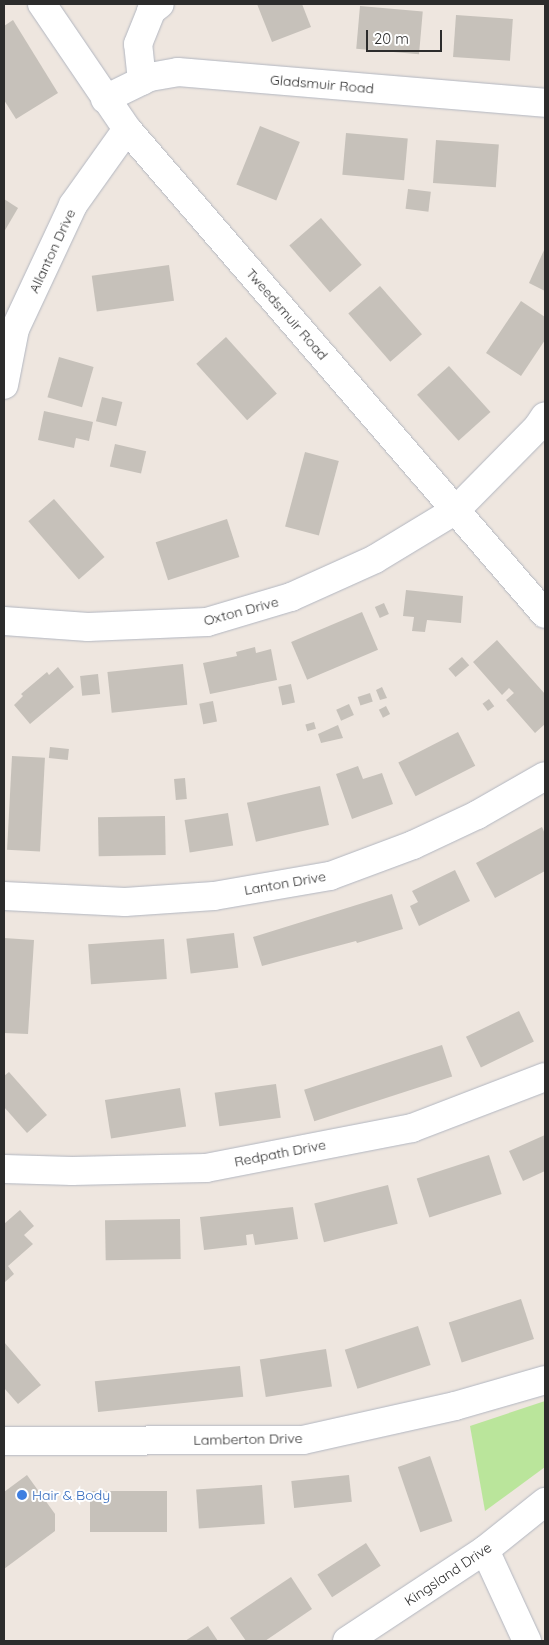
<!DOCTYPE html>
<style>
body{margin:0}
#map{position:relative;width:549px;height:1645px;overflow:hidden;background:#eee6df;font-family:Quicksand,sans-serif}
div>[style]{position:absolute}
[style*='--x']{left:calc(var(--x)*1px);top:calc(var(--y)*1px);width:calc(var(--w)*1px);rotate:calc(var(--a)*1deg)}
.green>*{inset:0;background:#bae59b}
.building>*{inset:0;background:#c6c1ba;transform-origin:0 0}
.roads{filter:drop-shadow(0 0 1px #b2b6c0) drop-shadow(0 0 1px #b2b6c0)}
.minor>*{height:28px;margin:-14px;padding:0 14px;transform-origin:14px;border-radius:14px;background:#fff}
.dots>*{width:14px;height:14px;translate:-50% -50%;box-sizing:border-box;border:2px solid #fff;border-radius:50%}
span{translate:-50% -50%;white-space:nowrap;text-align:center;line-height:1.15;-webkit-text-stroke:4px #fff;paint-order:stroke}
.street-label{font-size:14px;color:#2c2c2c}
.shop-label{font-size:14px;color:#366cbe}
.left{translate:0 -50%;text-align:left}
.frame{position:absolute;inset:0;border:5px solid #2c2c2c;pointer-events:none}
.scale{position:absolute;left:366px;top:30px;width:76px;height:22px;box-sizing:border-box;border:2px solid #2c2c2c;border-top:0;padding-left:6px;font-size:15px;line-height:18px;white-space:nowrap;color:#2c2c2c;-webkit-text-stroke:4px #fff;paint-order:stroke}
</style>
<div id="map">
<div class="green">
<div style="clip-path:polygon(545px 1401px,545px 1467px,485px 1511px,470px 1426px)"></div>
</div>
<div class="building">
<div style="clip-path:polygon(257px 4px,302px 4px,311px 27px,272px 42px)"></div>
<div style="left:360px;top:6px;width:63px;height:43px;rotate:5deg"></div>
<div style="left:456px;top:15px;width:57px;height:42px;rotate:4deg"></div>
<div style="clip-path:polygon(13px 20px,58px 93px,16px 119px,4px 100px,4px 26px)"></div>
<div style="left:260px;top:126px;width:43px;height:63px;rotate:22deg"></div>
<div style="left:346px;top:133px;width:62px;height:42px;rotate:5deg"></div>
<div style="left:436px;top:140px;width:63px;height:43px;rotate:4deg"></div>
<div style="left:408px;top:189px;width:23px;height:20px;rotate:7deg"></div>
<div style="clip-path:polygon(4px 199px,18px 208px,4px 232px)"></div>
<div style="left:321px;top:218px;width:62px;height:42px;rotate:49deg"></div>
<div style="clip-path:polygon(545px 248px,545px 291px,529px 283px)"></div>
<div style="left:169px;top:265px;width:36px;height:78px;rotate:82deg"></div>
<div style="left:380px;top:286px;width:64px;height:42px;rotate:49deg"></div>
<div style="clip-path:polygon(521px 301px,545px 317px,545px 340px,521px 376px,486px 353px)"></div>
<div style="left:226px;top:337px;width:76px;height:40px;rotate:48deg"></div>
<div style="left:59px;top:357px;width:36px;height:42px;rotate:16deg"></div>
<div style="left:449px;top:366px;width:62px;height:43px;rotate:48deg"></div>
<div style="left:102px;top:397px;width:21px;height:25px;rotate:14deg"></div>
<div style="clip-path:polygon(44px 411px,93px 422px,89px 441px,76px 438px,74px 448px,38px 440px)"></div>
<div style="left:115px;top:444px;width:32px;height:23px;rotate:13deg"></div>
<div style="left:305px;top:452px;width:35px;height:77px;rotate:15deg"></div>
<div style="left:54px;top:499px;width:77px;height:34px;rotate:49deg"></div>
<div style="left:227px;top:519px;width:40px;height:75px;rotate:72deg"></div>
<div style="clip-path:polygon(406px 590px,463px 596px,461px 623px,427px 620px,425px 632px,412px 631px,414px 617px,403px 616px)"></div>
<div style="left:384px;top:603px;width:12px;height:10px;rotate:66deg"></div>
<div style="left:362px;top:612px;width:41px;height:77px;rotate:67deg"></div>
<div style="clip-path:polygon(497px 640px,545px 694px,545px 724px,535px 733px,506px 700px,514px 693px,509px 688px,502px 695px,473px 662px)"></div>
<div style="clip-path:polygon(255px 647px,256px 653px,271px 649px,277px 680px,210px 694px,203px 663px,237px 656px,236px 652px)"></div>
<div style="left:462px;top:657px;width:11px;height:18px;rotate:49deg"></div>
<div style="left:183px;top:664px;width:41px;height:76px;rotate:84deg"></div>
<div style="clip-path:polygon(58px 667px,74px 687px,30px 724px,14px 705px,23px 696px,21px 694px,47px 672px,49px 675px)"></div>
<div style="left:98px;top:674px;width:20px;height:18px;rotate:84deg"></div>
<div style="left:291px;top:684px;width:19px;height:13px;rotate:78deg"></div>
<div style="clip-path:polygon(382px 687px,387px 698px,380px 700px,376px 690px)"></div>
<div style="left:370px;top:693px;width:9px;height:13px;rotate:72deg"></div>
<div style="left:489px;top:699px;width:9px;height:8px;rotate:54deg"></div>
<div style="left:213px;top:701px;width:21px;height:14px;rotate:79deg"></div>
<div style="left:349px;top:704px;width:12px;height:14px;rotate:66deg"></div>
<div style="left:386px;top:706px;width:9px;height:8px;rotate:63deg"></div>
<div style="left:314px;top:722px;width:7px;height:9px;rotate:74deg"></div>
<div style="clip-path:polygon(338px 725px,343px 738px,321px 743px,318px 734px)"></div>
<div style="left:458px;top:732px;width:38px;height:67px;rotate:63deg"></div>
<div style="left:50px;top:747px;width:19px;height:11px;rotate:6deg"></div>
<div style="left:12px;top:756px;width:33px;height:94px;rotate:3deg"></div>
<div style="clip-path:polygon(358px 766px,363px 779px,382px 773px,393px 804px,352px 819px,336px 774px)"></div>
<div style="left:185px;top:778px;width:21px;height:11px;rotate:85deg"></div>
<div style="left:320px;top:786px;width:40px;height:75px;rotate:77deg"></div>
<div style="left:228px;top:813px;width:33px;height:44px;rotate:81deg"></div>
<div style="left:165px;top:816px;width:39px;height:67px;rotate:89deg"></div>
<div style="clip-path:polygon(542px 827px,545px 834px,545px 871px,495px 898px,476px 863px)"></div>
<div style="clip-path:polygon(455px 870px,470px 901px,419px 926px,410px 906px,418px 902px,412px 891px)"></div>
<div style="clip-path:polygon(392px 894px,403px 929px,357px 943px,356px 941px,262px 966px,253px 937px)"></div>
<div style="left:234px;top:933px;width:35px;height:48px;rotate:83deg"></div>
<div style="clip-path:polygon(4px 938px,34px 940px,28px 1034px,4px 1033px)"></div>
<div style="left:164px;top:939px;width:40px;height:76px;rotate:86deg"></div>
<div style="left:519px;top:1011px;width:34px;height:59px;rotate:64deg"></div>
<div style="left:442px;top:1045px;width:33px;height:145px;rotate:72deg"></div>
<div style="clip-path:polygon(9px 1072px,47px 1115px,27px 1133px,4px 1107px,4px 1076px)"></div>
<div style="left:276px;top:1084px;width:34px;height:62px;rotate:82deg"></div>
<div style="left:180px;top:1088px;width:39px;height:76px;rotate:81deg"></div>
<div style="clip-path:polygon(545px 1135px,545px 1171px,523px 1181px,509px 1151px)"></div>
<div style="left:489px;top:1155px;width:41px;height:76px;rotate:72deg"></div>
<div style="left:388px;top:1185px;width:40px;height:76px;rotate:76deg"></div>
<div style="clip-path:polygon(293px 1207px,298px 1239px,255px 1245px,253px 1234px,246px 1235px,247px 1245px,204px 1250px,200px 1217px)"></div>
<div style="clip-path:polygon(20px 1210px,34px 1226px,24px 1235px,33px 1244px,8px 1266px,14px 1274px,5px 1282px,4px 1224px)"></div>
<div style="left:180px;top:1219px;width:40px;height:75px;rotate:89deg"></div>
<div style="left:521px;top:1299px;width:42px;height:76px;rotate:72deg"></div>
<div style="left:418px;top:1326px;width:41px;height:77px;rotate:72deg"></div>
<div style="clip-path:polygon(4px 1342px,41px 1385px,18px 1404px,4px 1388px)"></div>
<div style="left:326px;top:1349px;width:38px;height:67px;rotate:81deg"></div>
<div style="left:240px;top:1366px;width:31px;height:146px;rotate:84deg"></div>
<div style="left:430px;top:1456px;width:69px;height:34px;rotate:71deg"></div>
<div style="clip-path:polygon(27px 1475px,55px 1514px,55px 1531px,4px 1569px,4px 1492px)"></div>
<div style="left:349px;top:1475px;width:27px;height:58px;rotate:84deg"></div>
<div style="left:262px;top:1485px;width:39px;height:66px;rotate:86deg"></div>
<div style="left:90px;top:1491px;width:77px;height:41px"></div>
<div style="left:366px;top:1543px;width:27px;height:58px;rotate:57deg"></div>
<div style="clip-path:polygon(291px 1577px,312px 1609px,265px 1641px,246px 1641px,230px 1618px)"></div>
<div style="clip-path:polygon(208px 1626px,218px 1641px,185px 1641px)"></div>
</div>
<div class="roads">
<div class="minor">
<div style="--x:42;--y:4;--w:151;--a:55.8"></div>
<div style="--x:127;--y:129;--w:640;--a:49.24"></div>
<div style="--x:142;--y:81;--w:37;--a:-96"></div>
<div style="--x:138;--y:44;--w:35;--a:-68"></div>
<div style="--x:151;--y:11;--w:11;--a:-38"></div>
<div style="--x:105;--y:99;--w:50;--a:-26.1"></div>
<div style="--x:150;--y:77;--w:28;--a:-10"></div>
<div style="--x:178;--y:72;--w:368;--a:4.8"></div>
<div style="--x:4;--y:385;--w:57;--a:-78.9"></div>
<div style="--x:15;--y:329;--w:137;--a:-64.9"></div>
<div style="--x:73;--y:205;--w:93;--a:-54.6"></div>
<div style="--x:4;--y:621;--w:84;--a:4.1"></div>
<div style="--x:88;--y:627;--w:119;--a:-2.4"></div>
<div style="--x:207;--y:622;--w:88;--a:-16.6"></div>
<div style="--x:291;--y:597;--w:92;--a:-24.3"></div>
<div style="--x:375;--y:559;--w:95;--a:-31.2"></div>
<div style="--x:456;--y:510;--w:115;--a:-45.4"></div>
<div style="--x:537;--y:428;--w:14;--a:-56"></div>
<div style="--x:4;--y:896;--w:121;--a:2.8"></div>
<div style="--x:125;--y:902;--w:89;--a:-3.9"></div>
<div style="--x:214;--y:896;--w:118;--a:-9.8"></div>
<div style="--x:330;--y:876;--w:89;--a:-20.5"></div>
<div style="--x:413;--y:845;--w:71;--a:-25.1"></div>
<div style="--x:477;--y:815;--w:78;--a:-29.8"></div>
<div style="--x:4;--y:1169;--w:68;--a:1.7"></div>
<div style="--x:72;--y:1171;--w:134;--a:-1.3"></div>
<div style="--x:206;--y:1168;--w:210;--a:-11"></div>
<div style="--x:412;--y:1128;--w:142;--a:-21"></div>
<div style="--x:4;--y:1441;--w:299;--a:-0.2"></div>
<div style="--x:303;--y:1440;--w:156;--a:-12.6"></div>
<div style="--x:455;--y:1406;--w:94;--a:-16.1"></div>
<div style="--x:485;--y:1550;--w:100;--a:65.2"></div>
<div style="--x:347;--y:1641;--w:165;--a:-33.4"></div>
<div style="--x:485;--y:1550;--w:77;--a:-38.7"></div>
</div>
</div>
<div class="dots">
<div style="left:22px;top:1495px;background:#3f7fe0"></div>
</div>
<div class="street-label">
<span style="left:322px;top:84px;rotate:5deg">Gladsmuir Road</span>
<span style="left:52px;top:251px;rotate:-65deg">Allanton Drive</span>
<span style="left:287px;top:314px;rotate:49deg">Tweedsmuir Road</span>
<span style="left:241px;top:611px;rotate:-15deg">Oxton Drive</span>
<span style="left:285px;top:883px;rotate:-10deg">Lanton Drive</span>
<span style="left:280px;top:1153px;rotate:-11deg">Redpath Drive</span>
<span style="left:248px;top:1439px;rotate:-1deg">Lamberton Drive</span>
<span style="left:448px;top:1574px;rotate:-34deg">Kingsland Drive</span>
</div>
<div class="shop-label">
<span class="left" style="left:32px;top:1495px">Hair &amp; Body</span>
</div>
<div class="frame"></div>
<div class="scale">20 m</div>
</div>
